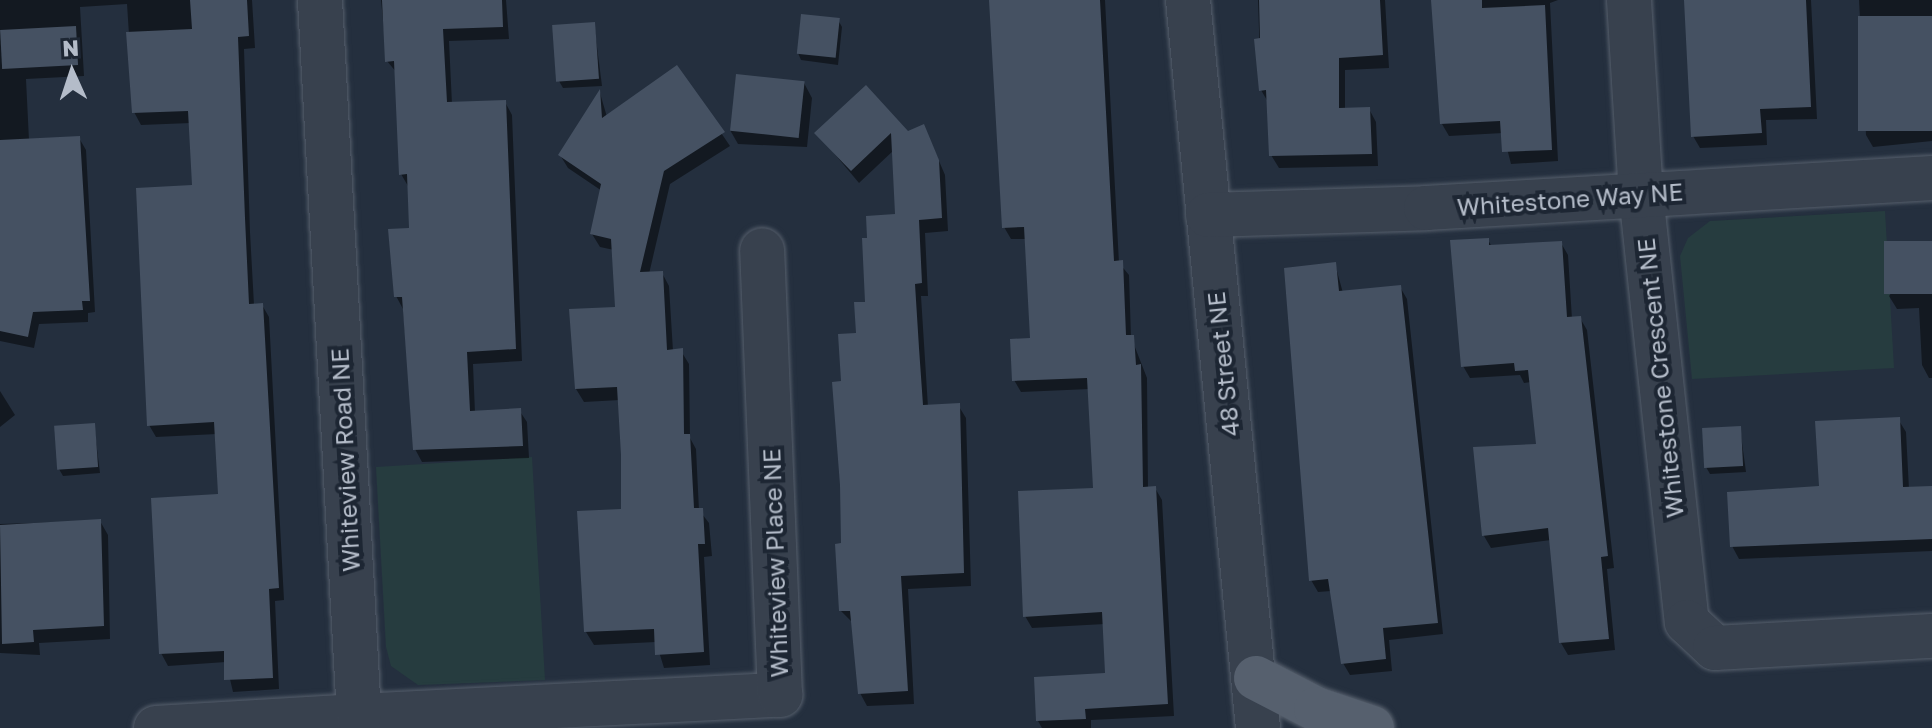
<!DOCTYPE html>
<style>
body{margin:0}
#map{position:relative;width:1932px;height:728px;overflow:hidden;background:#242f3e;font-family:"Golos Text",sans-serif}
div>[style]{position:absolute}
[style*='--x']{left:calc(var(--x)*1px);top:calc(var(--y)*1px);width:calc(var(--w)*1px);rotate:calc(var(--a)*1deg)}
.green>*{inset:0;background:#263c3f}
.shadow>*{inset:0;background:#0007}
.building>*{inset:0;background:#455162;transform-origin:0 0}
.roads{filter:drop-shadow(0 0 2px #565f6c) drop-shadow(0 0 2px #565f6c)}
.minor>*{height:44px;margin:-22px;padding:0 22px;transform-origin:22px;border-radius:22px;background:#38414e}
.major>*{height:44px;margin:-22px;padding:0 22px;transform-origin:22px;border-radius:22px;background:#56606e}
span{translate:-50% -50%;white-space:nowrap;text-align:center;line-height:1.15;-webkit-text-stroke:8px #1d2633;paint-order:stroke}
.street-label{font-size:24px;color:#b4bcc9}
.north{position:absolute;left:32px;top:32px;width:80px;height:80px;-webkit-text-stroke:6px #1d2633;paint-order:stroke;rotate:357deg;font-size:22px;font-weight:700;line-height:32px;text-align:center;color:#b4bcc9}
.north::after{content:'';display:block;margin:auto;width:28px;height:36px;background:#b4bcc9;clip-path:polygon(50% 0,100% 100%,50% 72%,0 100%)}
</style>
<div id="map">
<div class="green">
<div style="clip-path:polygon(1885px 211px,1894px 368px,1692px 379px,1680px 256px,1688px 238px,1710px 221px)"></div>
<div style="clip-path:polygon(532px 457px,545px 680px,418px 685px,391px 666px,386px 647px,376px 467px)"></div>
</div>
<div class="shadow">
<div style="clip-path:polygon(0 0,252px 0,255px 48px,244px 49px,250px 232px,254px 305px,262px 305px,269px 317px,284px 600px,275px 601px,279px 689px,233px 692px,226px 662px,168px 666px,161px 653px,220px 496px,217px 434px,156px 437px,149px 425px,194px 187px,191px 123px,141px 125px,134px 112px,127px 4px,80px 7px,84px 76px,26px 79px,29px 140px,79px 138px,86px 150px,95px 312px,88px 313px,88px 322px,39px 324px,34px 348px,0 341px)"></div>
<div style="clip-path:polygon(381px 0,506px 0,509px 39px,449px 41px,452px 104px,505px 102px,512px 115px,522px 361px,473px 364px,475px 413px,519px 410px,527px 422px,529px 458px,422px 462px,415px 449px,403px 309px,396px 296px,411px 230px,408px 186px,401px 174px,397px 73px,387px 61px)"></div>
<div style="clip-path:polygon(992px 0,1105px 0,1119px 263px,1129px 275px,1131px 337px,1147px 378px,1148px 489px,1155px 488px,1162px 500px,1174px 716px,1091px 720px,1091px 728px,1042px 728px,1038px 721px,1107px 675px,1105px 624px,1032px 628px,1025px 616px,1096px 490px,1090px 389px,1021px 392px,1014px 380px,1032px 340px,1026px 239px,1011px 239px,1004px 227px)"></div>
<div style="clip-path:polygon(1258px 0,1385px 0,1389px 68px,1345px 70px,1345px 110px,1369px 109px,1376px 122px,1378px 166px,1279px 168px,1271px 155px,1268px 102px,1261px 90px)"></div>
<div style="clip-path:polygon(1433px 0,1558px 0,1550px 3px,1558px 161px,1511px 164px,1503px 133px,1449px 136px,1442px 124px)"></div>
<div style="clip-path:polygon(1686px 0,1811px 0,1817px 119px,1766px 120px,1767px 145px,1700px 148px,1693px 136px)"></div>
<div style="clip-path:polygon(1859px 0,1932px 0,1932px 141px,1873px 147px,1866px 135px)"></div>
<div style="clip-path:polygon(838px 20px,842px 27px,838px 65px,801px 60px,798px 53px)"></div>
<div style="clip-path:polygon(594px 24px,602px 86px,563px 88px,559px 81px)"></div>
<div style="clip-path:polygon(677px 68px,730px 146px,670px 184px,649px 274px,662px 273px,669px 286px,673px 351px,681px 351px,689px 364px,690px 438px,696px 449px,699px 510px,709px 523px,712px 556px,704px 557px,710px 665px,664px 668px,656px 642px,594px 645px,586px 632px,623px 511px,620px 400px,584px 402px,576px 389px,617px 308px,614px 250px,600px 247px,592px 234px,602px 191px,568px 168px,560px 155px,600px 93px,607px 117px)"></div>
<div style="clip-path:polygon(804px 83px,812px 98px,807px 147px,738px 144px,730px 130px)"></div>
<div style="clip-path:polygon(817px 133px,908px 133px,930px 140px,945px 175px,948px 231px,925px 233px,928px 296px,921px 296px,928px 407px,958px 405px,966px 418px,971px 586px,908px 589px,914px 704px,867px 706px,860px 693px,853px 623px,841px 611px,843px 383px,867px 304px,869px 240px,898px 216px,894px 150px,859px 183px)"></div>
<div style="clip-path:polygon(1488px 240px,1492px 247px,1561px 243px,1568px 255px,1572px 319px,1580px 318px,1587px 330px,1614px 568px,1607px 569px,1615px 650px,1568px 655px,1561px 643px,1551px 540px,1491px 548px,1484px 536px,1475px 449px,1538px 446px,1531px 382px,1524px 383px,1520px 375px,1470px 378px,1463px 366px)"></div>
<div style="clip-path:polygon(1932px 243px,1932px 378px,1929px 378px,1922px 365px,1919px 308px,1897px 309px,1889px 296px)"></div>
<div style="clip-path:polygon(1335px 264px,1343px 293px,1400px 287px,1407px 299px,1443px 634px,1389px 640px,1392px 671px,1350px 675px,1343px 663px,1331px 591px,1318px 592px,1311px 580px)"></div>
<div style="clip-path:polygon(0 391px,15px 415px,0 427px)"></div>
<div style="clip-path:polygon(1898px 419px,1906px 432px,1909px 489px,1932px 488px,1932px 551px,1739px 559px,1732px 546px,1821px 488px)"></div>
<div style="clip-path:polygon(94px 425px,100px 473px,63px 476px,59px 469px)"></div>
<div style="clip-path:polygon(1740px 428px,1746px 472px,1710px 474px,1706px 467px)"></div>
<div style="clip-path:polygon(100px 521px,108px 535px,110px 639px,39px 643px,40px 655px,0 653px,0 524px)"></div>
</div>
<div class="building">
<div style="clip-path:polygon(190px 0,247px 0,249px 36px,238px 37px,245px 218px,249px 304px,263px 303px,279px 588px,269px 589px,273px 678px,224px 680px,224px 651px,159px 654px,151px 498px,218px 494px,214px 422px,147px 426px,136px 188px,192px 185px,188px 111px,132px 113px,126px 32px,192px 29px)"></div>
<div style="clip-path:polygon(382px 0,502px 0,503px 27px,443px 29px,447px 102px,506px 100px,516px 349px,467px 352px,470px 411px,521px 408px,523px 446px,413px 450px,402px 297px,394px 297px,388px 229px,409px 228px,407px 174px,399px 175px,394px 61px,385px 62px)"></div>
<div style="clip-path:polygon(989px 0,1100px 0,1114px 261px,1123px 260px,1126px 335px,1134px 335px,1136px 365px,1141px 364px,1143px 487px,1156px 486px,1168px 704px,1085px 709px,1086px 719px,1036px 721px,1034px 677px,1105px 673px,1102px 612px,1023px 617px,1018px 491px,1093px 488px,1087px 378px,1012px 381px,1010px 339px,1030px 338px,1024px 227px,1002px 228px)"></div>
<div style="clip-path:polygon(1259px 0,1380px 0,1383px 55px,1339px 58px,1339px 108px,1370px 107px,1372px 154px,1269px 156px,1266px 90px,1259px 91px,1254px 39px,1260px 38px)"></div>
<div style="clip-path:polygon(1431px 0,1482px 0,1482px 8px,1545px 5px,1552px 150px,1502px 152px,1500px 121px,1440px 124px)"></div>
<div style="clip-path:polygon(1684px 0,1806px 0,1811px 107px,1760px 109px,1762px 133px,1691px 137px)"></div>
<div style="left:801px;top:14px;width:39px;height:40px;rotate:6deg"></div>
<div style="left:1932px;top:16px;width:115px;height:74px;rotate:90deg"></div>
<div style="left:595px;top:22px;width:57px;height:43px;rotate:86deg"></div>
<div style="left:76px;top:26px;width:39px;height:76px;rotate:87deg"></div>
<div style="clip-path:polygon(677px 65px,725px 132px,664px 171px,640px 272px,663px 271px,667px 350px,683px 348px,684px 434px,690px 434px,694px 508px,703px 508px,705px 544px,698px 544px,704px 652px,655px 655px,654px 629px,584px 632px,577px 511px,621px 509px,621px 455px,617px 387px,575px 389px,569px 309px,615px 307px,611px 239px,590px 234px,601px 184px,558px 155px,600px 89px,602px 118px)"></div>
<div style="left:736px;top:74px;width:69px;height:57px;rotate:6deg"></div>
<div style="clip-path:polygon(866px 85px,908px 131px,924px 124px,939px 160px,942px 218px,919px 220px,922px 283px,915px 284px,919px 348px,923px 405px,960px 403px,964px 573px,901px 576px,908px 691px,858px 694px,850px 611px,839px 611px,835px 544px,841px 543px,840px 485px,832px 382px,841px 381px,838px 334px,856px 333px,854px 302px,865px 302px,862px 238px,867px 238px,866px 216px,895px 214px,891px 133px,851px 171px,814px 133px)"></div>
<div style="clip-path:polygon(80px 136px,90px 301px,82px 301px,83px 310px,33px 312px,28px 337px,0 331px,0 140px)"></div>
<div style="clip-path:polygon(1489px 238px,1489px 245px,1562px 241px,1567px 317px,1581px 316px,1608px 556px,1601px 557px,1609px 639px,1559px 643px,1548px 528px,1482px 536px,1473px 447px,1536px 444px,1528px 370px,1515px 371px,1514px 363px,1461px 367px,1450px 240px)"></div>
<div style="left:1932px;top:241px;width:53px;height:48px;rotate:90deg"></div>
<div style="clip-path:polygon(1336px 262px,1339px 291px,1401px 285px,1438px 623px,1383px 628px,1386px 659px,1341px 664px,1328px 579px,1309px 581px,1284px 268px)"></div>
<div style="clip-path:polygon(1900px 417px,1903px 487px,1932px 486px,1932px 539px,1730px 547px,1727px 492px,1819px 486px,1815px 421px)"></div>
<div style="left:95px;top:423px;width:44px;height:41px;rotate:86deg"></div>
<div style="left:1741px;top:426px;width:40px;height:39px;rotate:87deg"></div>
<div style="clip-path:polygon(101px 519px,104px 626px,33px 630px,34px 642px,2px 644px,0 525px)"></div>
</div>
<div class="roads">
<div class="minor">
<div style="--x:1188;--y:0;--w:731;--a:84.51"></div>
<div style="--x:1629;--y:0;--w:194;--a:86.5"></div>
<div style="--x:1641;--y:194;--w:430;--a:83.9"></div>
<div style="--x:1687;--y:622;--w:38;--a:43"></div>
<div style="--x:1715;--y:648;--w:217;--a:-3.2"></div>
<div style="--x:1208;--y:215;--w:218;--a:-1.8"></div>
<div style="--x:1426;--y:208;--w:507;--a:-3.39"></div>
<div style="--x:359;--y:716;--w:422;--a:-2.9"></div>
<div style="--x:780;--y:695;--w:445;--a:-92.3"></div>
<div style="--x:156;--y:728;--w:203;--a:-3.4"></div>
<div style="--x:359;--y:716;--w:717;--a:-93.12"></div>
</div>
<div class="major">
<div style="--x:1256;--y:678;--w:68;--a:27.3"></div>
<div style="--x:1316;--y:709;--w:59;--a:18.7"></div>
</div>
</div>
<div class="street-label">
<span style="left:1570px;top:199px;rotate:-4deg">Whitestone Way NE</span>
<span style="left:1223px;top:364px;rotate:-96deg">48 Street NE</span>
<span style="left:1660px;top:378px;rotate:-96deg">Whitestone Crescent NE</span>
<span style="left:345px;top:460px;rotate:-93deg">Whiteview Road NE</span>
<span style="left:775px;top:563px;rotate:-92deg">Whiteview Place NE</span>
</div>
<div class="north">N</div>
</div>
